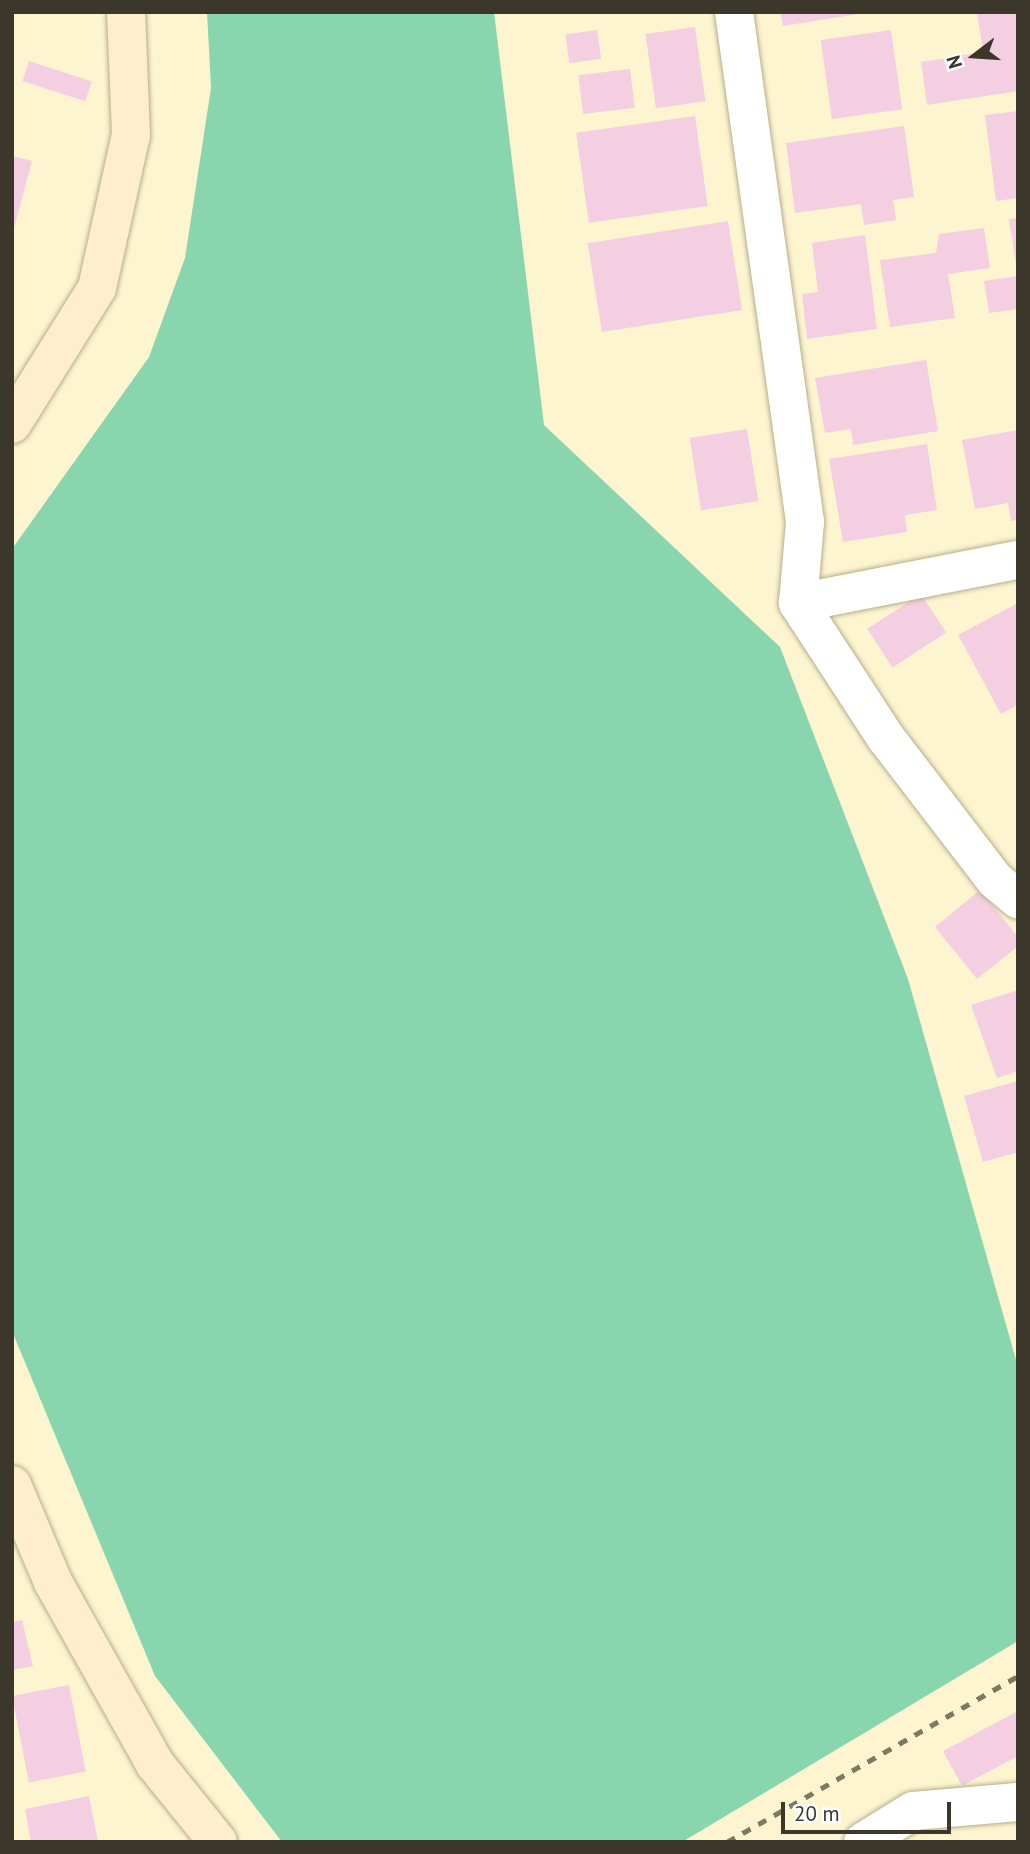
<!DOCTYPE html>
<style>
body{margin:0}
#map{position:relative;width:1030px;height:1854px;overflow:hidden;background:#fdf4d0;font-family:"PT Sans",sans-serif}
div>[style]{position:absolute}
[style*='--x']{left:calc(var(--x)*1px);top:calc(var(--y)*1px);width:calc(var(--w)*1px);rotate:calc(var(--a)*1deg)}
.green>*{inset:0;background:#89d6ae}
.building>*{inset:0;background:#f4cfe2;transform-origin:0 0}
.roads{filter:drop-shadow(0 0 2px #b7ae8c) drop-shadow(0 0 2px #b7ae8c)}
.street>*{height:38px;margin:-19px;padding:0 19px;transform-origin:19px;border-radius:19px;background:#fff}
.secondary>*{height:38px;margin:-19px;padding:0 19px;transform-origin:19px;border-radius:19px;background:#feeece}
.rail>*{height:5px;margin-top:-2.5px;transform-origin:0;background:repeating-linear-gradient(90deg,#7f7964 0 9px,transparent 0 18px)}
span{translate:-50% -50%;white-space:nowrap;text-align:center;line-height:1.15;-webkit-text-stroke:7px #fff;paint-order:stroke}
.frame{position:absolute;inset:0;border:14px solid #3b372a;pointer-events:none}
.north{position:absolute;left:939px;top:21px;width:70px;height:70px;-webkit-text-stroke:5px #fff;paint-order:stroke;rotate:253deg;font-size:19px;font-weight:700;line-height:28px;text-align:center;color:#3b372a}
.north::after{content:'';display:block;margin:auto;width:24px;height:32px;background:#3b372a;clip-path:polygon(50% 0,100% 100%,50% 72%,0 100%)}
.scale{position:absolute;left:781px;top:1802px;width:170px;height:32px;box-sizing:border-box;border:4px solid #3b372a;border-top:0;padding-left:9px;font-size:21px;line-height:24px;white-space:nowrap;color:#3b372a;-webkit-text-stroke:5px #fff;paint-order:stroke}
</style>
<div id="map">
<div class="green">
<div style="clip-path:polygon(207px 12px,494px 12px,544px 425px,780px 647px,908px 979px,1018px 1367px,1018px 1641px,682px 1842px,282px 1842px,155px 1676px,12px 1331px,12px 549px,149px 357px,185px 258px,211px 88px)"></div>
</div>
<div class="building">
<div style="clip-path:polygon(780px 12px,858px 12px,858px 14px,783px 26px)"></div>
<div style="clip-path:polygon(977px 12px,1018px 12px,1018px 91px,927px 105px,921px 62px,983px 52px)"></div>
<div style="left:695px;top:27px;width:75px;height:50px;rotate:82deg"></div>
<div style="left:597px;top:30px;width:29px;height:32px;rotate:82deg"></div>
<div style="left:891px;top:30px;width:80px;height:71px;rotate:82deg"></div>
<div style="left:29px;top:61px;width:66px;height:21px;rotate:18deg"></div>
<div style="left:630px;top:69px;width:39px;height:52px;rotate:83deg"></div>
<div style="clip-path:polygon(1018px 111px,1018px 198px,996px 201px,985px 115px)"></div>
<div style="left:695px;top:116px;width:91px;height:120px;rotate:82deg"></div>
<div style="clip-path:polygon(904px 126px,914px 197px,893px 200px,896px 220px,864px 225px,861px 204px,795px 213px,786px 143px)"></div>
<div style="clip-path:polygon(12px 156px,32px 161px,13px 232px,12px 232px)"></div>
<div style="clip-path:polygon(1018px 218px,1018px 264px,1016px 264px,1009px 219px)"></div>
<div style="left:728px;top:221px;width:90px;height:142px;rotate:81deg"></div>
<div style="clip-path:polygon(984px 228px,990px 268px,948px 274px,955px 318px,890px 327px,880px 260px,936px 253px,939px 234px)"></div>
<div style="clip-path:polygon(865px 235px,877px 329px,807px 339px,802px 294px,818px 292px,812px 243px)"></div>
<div style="clip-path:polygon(1018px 276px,1018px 309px,989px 313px,984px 281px)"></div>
<div style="clip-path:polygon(926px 360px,938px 431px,853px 445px,851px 429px,825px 433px,815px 378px)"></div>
<div style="left:747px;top:429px;width:73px;height:58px;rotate:81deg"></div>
<div style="clip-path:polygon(1018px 430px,1018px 520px,1011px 521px,1008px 503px,975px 509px,962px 440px)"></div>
<div style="clip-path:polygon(927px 444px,937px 510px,905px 515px,907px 532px,843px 542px,829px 459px)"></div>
<div style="left:921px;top:594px;width:46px;height:64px;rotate:57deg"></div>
<div style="clip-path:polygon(1018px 603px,1018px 705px,1001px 714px,958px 635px)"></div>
<div style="clip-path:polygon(980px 890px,1018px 937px,1018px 946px,977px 979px,935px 927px)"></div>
<div style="clip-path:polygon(1018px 990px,1018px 1071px,997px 1078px,971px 1005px)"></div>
<div style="clip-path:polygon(1018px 1081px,1018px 1152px,983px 1162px,964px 1096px)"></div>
<div style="clip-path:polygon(22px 1620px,33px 1666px,12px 1670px,12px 1622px)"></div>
<div style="left:69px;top:1685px;width:88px;height:58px;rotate:79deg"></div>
<div style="clip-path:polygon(1018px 1711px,1018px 1756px,962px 1786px,943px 1751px)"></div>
<div style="clip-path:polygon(89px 1796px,98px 1842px,31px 1842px,25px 1809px)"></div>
</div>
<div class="roads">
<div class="street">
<div style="--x:734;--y:12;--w:515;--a:82.07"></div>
<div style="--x:805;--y:522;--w:81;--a:94.9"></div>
<div style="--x:798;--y:603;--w:161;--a:56.9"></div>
<div style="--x:886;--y:738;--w:179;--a:52.5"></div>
<div style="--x:995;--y:880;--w:30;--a:40"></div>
<div style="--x:798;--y:603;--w:224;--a:-11.1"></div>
<div style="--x:863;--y:1842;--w:59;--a:-31.8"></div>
<div style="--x:913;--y:1811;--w:105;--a:-4.9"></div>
</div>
<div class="secondary">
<div style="--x:12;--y:424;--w:160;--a:-58"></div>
<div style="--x:97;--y:288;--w:157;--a:-77.5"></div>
<div style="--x:131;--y:135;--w:123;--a:-92.3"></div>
<div style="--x:12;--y:1485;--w:105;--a:67.1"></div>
<div style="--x:53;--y:1582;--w:209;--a:60.7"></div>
<div style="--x:155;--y:1764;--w:100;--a:51.1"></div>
</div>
</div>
<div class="rail">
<div style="--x:727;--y:1842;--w:335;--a:-29.7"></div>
</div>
<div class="frame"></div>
<div class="north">N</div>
<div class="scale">20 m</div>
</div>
